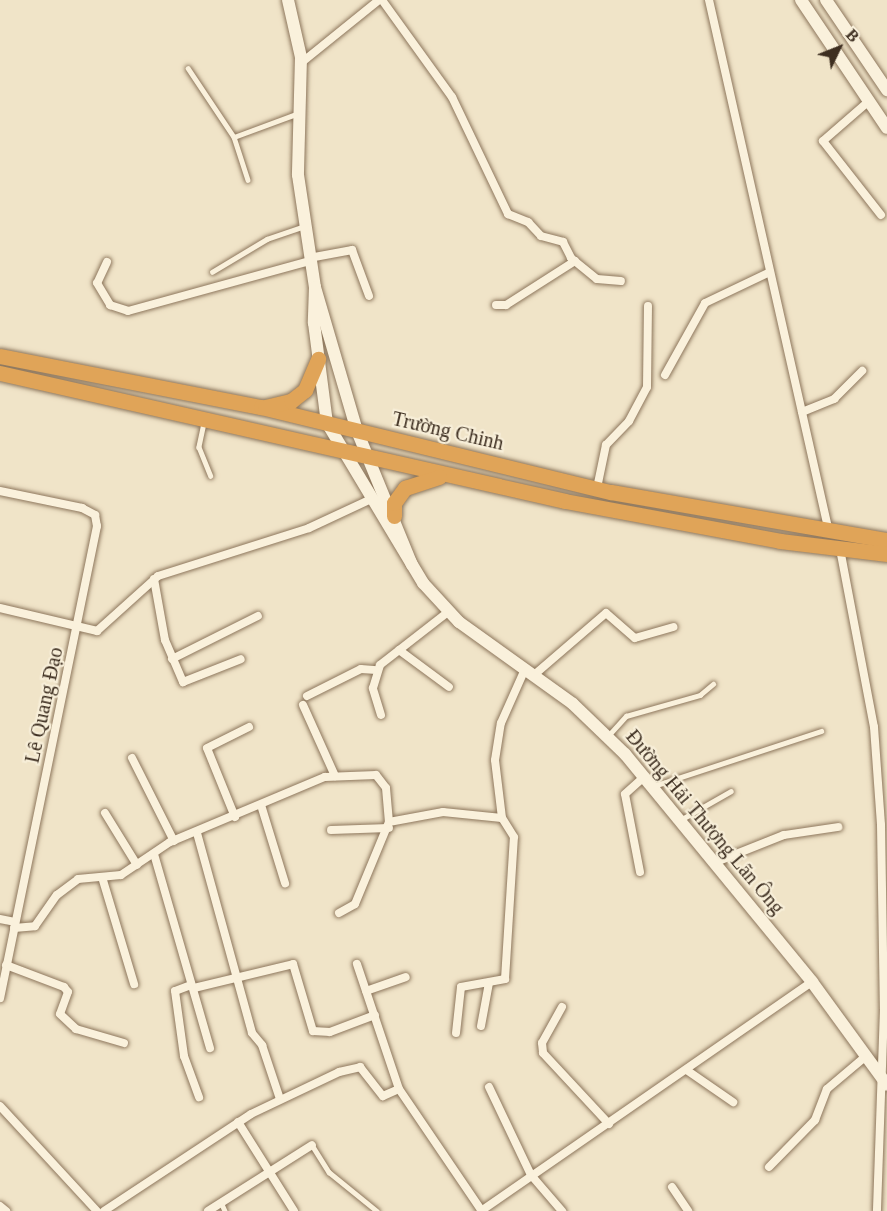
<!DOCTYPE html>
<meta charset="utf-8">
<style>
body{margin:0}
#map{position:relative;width:887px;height:1211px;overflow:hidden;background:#f0e4c8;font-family:Georgia,serif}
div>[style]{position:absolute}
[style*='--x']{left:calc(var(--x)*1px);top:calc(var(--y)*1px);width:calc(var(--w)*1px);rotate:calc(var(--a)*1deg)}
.roads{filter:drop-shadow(0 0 2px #8d765c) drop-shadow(0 0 2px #8d765c)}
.lane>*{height:4.5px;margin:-2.25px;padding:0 2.25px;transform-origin:2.25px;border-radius:2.25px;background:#faf1dc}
.street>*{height:8px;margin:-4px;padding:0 4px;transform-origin:4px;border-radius:4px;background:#faf1dc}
.secondary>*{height:12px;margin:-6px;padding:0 6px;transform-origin:6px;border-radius:6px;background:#faf1dc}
.highway>*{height:15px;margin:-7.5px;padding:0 7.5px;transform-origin:7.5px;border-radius:7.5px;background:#e0a458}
span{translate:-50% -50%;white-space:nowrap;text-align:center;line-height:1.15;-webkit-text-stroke:4.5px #f7eed8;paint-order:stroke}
.street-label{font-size:20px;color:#3d2e20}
.north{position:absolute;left:809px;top:18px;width:60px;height:60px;-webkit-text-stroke:4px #f7eed8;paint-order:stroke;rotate:47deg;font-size:16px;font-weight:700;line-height:24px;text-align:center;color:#3d2e20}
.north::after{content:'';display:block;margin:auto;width:21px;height:27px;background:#3d2e20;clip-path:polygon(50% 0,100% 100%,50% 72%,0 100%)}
</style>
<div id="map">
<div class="roads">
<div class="lane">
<div style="--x:188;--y:68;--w:83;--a:56.3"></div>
<div style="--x:234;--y:137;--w:69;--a:-20.3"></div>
<div style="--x:234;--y:137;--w:45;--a:72"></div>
<div style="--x:212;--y:272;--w:64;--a:-31"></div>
<div style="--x:267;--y:239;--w:39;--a:-19"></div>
<div style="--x:204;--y:423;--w:25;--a:102"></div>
<div style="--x:199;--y:447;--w:31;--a:68"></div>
<div style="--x:608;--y:736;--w:27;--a:-48"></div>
<div style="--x:626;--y:716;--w:77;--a:-15.8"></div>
<div style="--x:700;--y:695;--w:17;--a:-40"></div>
<div style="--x:654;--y:786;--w:176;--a:-18.2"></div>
<div style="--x:682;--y:819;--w:56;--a:-29.7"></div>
<div style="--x:312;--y:1145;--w:32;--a:58"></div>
<div style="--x:329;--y:1172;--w:62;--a:39.1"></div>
<div style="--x:221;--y:1202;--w:10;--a:66"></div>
</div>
<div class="street">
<div style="--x:382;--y:0;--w:120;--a:54.2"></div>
<div style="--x:452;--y:97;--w:130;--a:64.4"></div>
<div style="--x:508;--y:214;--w:22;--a:22"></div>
<div style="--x:528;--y:222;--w:19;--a:47"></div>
<div style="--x:541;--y:236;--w:23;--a:15"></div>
<div style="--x:563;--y:242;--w:18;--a:63"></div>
<div style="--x:571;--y:258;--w:33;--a:39"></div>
<div style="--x:597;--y:279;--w:24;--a:5"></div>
<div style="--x:709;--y:0;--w:545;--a:77.29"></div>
<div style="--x:301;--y:63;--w:100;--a:-38.9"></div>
<div style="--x:869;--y:101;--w:61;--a:139"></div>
<div style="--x:823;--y:141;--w:94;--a:51.9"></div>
<div style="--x:309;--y:258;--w:44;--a:-10.5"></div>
<div style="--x:352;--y:250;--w:49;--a:69.7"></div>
<div style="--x:107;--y:262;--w:23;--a:115"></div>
<div style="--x:97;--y:283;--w:26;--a:59"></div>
<div style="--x:110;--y:305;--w:19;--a:18"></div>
<div style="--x:128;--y:311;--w:188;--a:-15.4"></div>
<div style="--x:496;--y:305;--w:10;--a:0"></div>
<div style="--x:506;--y:305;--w:82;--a:-32.5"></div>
<div style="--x:665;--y:375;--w:82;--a:-60.9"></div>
<div style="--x:705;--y:303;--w:72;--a:-25.5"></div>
<div style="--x:802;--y:412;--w:35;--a:-22"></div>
<div style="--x:834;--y:399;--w:40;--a:-45"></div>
<div style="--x:597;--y:488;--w:44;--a:-78.2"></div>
<div style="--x:606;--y:445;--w:33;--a:-46"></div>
<div style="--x:629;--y:421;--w:38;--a:-62"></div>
<div style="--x:647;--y:387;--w:81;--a:-89.3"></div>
<div style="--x:0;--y:491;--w:84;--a:11.7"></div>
<div style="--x:82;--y:508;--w:15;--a:28"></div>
<div style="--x:95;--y:515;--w:11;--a:80"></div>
<div style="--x:97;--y:526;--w:482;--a:101.6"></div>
<div style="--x:840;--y:549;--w:181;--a:79.2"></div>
<div style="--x:874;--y:727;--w:98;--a:85.9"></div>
<div style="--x:881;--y:825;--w:184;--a:89.1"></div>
<div style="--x:884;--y:1009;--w:202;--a:92"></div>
<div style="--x:154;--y:579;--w:62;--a:79.8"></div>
<div style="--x:165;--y:640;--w:46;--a:66.8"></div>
<div style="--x:183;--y:682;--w:62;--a:-21.6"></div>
<div style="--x:0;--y:608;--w:100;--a:13.3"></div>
<div style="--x:97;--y:631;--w:82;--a:-42"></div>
<div style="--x:158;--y:576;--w:158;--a:-17.6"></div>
<div style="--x:309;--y:528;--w:66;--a:-25"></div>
<div style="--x:399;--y:650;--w:62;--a:36.5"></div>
<div style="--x:172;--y:659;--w:96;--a:-26.6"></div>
<div style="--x:534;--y:675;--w:95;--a:-40.7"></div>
<div style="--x:606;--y:613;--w:38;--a:41"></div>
<div style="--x:635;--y:638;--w:40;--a:-16"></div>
<div style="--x:307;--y:696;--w:60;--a:-26.6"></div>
<div style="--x:361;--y:669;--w:16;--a:4"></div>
<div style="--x:303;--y:705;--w:78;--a:65.7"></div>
<div style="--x:381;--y:715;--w:28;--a:-107"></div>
<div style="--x:373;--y:688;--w:24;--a:-73"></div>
<div style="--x:380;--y:665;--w:86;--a:-37.9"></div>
<div style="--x:132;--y:758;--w:93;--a:63.2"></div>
<div style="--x:261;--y:805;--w:82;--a:72.9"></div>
<div style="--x:105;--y:813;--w:61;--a:58.4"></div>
<div style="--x:235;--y:817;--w:74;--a:-112.1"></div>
<div style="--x:207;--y:748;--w:47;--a:-26.6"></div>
<div style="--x:331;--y:830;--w:58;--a:-2"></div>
<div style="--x:197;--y:833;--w:207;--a:74.6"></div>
<div style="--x:252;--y:1033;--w:16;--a:50"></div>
<div style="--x:262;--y:1045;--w:57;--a:71.6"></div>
<div style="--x:154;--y:854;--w:202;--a:73.9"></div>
<div style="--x:716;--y:862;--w:73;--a:-21.7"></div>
<div style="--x:784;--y:835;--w:55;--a:-8.4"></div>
<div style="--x:640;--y:872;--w:79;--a:-100.9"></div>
<div style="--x:625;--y:794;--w:27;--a:-42"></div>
<div style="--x:102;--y:877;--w:112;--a:73.3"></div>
<div style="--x:339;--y:913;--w:18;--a:-29"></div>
<div style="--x:355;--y:904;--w:89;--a:-67.5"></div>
<div style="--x:0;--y:919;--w:15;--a:11"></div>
<div style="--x:14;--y:928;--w:21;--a:-5"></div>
<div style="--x:35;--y:926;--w:38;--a:-55"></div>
<div style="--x:57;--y:895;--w:26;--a:-37"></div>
<div style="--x:78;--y:879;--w:43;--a:-5.3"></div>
<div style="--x:121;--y:875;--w:59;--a:-34"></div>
<div style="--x:170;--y:842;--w:168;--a:-22.8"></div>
<div style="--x:325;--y:777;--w:51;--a:-2.2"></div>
<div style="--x:376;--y:775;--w:16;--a:52"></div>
<div style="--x:386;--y:788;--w:34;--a:85"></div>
<div style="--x:389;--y:822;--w:55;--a:-10.5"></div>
<div style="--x:443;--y:812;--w:59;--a:5.8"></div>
<div style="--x:6;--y:965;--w:62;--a:20.8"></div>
<div style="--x:64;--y:987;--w:6;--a:51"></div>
<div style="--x:68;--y:992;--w:23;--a:110"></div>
<div style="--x:60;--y:1014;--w:22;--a:43"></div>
<div style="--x:76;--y:1029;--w:50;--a:16.3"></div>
<div style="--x:191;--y:985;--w:17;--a:159"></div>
<div style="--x:175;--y:991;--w:66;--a:82.1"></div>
<div style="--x:184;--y:1056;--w:44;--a:69.9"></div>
<div style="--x:194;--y:988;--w:102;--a:-13.6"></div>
<div style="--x:293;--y:964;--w:70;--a:73.4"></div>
<div style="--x:313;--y:1031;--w:17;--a:3"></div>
<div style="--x:330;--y:1032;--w:48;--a:-20.7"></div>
<div style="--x:366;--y:991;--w:42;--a:-19.3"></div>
<div style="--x:562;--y:1007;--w:41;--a:119.1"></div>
<div style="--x:542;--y:1043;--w:10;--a:84"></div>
<div style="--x:543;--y:1053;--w:97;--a:47.1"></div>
<div style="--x:481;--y:1026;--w:44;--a:-79.5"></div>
<div style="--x:456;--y:1033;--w:46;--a:-83.8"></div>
<div style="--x:461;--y:987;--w:45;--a:-10.3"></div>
<div style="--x:505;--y:979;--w:142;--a:-86.4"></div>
<div style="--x:514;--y:837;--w:22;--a:-122"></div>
<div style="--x:502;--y:818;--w:58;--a:-96.9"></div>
<div style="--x:495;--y:760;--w:37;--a:-81"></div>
<div style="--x:501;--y:723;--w:59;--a:-66"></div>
<div style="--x:688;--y:1071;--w:55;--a:34.6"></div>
<div style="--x:489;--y:1087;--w:98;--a:64.5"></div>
<div style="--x:531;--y:1175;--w:48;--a:49.3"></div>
<div style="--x:399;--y:1089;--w:148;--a:55.8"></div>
<div style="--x:0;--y:1106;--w:143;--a:47.3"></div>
<div style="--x:238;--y:1122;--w:105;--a:57.8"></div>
<div style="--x:769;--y:1167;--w:66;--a:-45.6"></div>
<div style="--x:815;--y:1120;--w:33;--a:-69"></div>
<div style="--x:827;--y:1089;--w:51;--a:-40.2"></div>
<div style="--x:672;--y:1187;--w:29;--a:56"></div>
<div style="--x:0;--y:1206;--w:8;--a:40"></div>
<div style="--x:104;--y:1211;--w:176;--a:-33.4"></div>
<div style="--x:251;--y:1114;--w:98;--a:-25.5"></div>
<div style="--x:339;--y:1072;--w:22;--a:-13"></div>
<div style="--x:360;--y:1067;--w:37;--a:52"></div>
<div style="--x:383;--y:1096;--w:17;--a:-24"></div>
<div style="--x:399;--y:1089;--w:132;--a:-108.6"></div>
<div style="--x:208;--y:1211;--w:123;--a:-32.4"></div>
<div style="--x:481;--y:1211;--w:402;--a:-34.7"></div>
</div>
<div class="secondary">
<div style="--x:288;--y:0;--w:58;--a:77.2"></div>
<div style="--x:301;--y:57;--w:118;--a:91.5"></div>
<div style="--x:298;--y:175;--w:113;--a:81.4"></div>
<div style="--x:801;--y:0;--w:154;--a:56.1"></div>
<div style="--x:826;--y:0;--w:109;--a:55.9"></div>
<div style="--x:412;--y:565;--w:145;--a:-112.3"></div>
<div style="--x:357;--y:431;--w:150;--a:-106.3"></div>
<div style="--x:315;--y:287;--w:36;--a:92"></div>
<div style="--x:314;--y:323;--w:101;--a:82.6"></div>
<div style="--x:327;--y:423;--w:187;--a:59"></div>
<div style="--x:423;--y:583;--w:53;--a:47.3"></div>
<div style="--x:459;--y:622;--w:140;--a:35.7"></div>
<div style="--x:573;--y:704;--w:72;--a:43.9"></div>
<div style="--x:625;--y:754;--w:295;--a:50.6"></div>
<div style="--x:812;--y:982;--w:127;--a:53.9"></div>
</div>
<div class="highway">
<div style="--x:0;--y:356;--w:266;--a:11.1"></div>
<div style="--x:261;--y:407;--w:360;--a:13.7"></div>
<div style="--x:611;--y:492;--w:280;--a:9.9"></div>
<div style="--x:0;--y:373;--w:579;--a:12.76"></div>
<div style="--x:565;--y:501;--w:219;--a:10.5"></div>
<div style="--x:780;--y:541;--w:108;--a:6.9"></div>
<div style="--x:265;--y:407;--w:27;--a:-13"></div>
<div style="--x:291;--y:401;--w:18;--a:-38"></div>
<div style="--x:305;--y:390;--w:34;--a:-67"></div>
<div style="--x:394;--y:516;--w:13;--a:-90"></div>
<div style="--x:394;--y:503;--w:19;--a:-54"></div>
<div style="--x:405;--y:488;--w:36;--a:-18"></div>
</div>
</div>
<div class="street-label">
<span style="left:448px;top:431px;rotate:13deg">Trường Chinh</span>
<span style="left:44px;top:705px;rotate:-78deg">Lê Quang Đạo</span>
<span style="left:705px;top:822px;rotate:50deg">Đường Hải Thượng Lãn Ông</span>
</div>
<div class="north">B</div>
</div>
